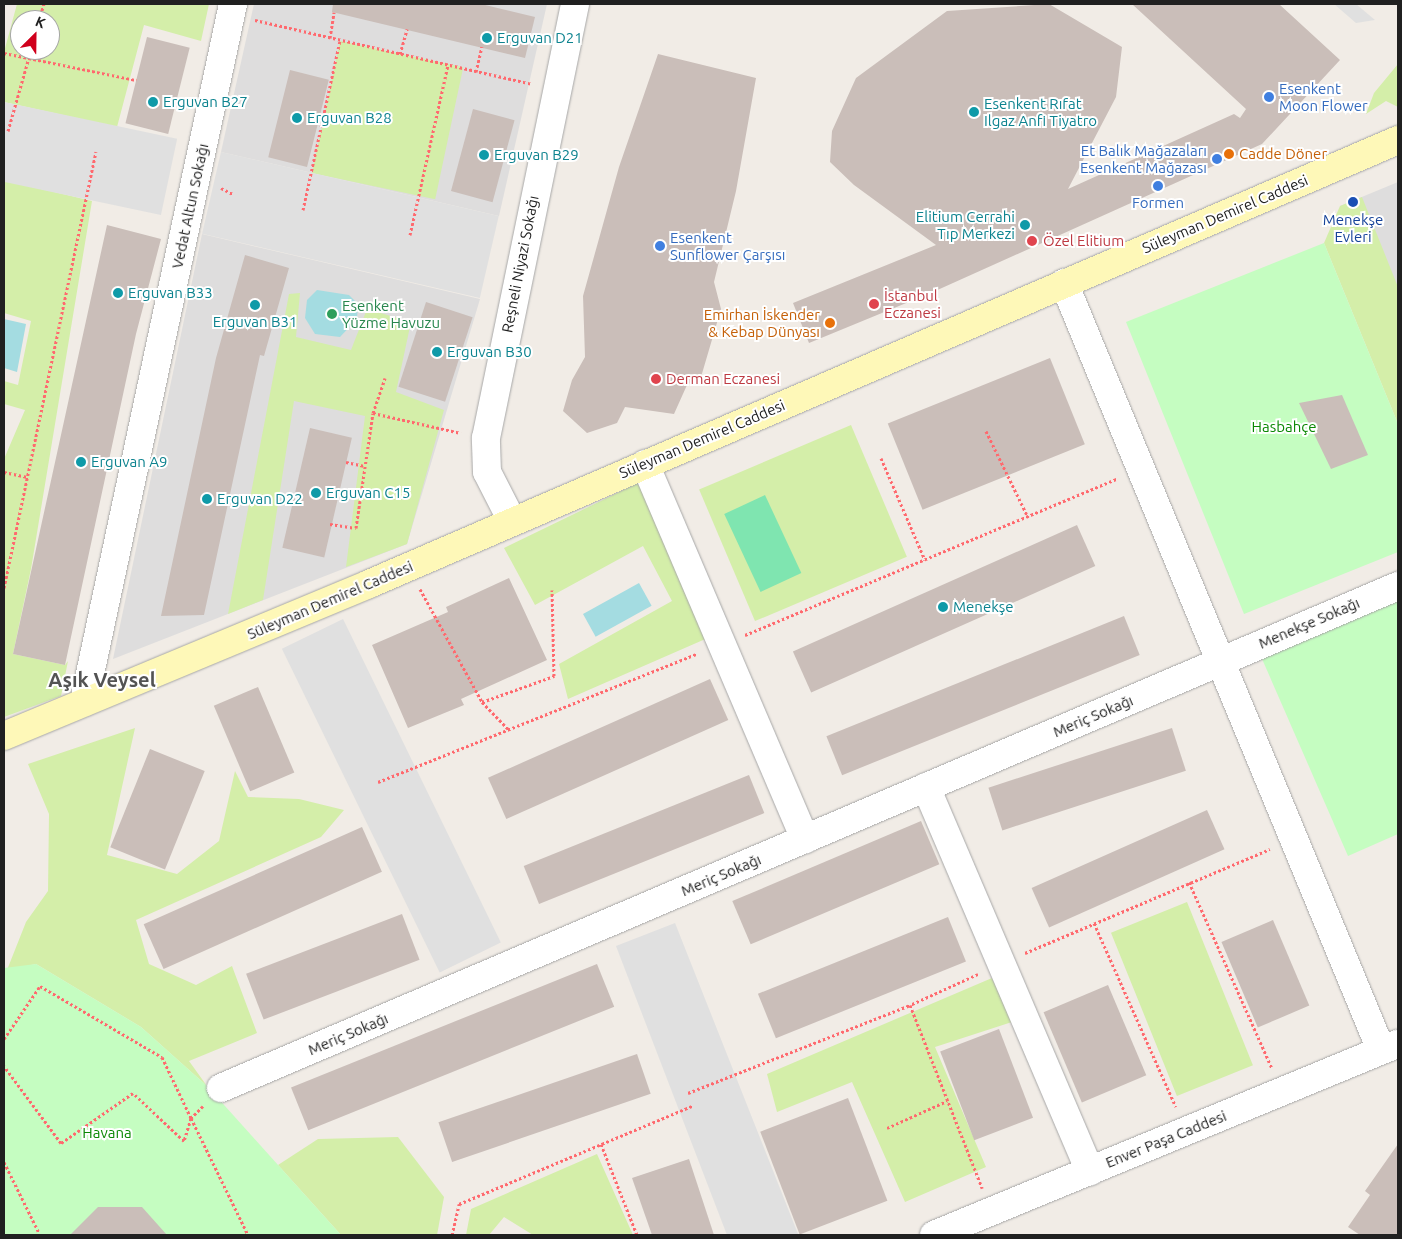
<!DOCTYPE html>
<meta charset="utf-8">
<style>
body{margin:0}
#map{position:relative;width:1402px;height:1239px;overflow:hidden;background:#f1ece6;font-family:Ubuntu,sans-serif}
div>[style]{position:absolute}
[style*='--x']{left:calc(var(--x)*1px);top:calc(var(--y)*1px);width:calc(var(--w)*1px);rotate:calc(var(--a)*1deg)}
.residential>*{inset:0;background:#dedddd}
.grass>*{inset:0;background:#d4eea9;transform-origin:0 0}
.park>*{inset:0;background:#c5fdc1}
.pitch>*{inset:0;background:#7fe5b0;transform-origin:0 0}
.parking>*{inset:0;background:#e0e0e0;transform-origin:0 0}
.water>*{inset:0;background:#a4dce1;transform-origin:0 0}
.building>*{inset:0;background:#cabeb9;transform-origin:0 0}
.path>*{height:3px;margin-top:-1.5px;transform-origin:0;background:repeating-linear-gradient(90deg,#ff696e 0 2.5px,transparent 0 5px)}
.roads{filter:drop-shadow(0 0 1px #a7a7a7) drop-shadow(0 0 1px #a7a7a7)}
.minor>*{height:28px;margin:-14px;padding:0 14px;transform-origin:14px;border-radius:14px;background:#fff}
.secondary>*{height:28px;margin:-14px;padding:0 14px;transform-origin:14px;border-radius:14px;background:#fef8b8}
.dots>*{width:14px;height:14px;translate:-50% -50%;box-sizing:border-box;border:2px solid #fff;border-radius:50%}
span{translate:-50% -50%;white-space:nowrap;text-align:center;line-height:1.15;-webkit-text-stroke:4px #fff;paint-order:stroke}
.culture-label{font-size:15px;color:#0d838f}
.left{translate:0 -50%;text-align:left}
.right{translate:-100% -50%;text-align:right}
.shop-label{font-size:15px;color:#366cbe}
.food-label{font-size:15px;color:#c56008}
.street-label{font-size:15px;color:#202020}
.transit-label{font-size:15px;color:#164399}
.health-label{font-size:15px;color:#be3a42}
.leisure-label{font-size:15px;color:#27864d}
.park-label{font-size:15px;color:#0b8804}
.district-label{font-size:20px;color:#535353;font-weight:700}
.frame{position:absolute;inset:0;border:5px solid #202020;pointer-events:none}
.north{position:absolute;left:10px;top:10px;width:50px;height:50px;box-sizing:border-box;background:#fff;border:1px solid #a6a6a6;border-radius:50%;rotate:23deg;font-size:14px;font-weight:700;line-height:20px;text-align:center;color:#202020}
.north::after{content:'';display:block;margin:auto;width:18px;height:22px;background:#d0001c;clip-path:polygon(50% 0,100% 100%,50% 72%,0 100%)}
</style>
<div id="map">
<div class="residential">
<div style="clip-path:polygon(254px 4px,547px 4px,499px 216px,221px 152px)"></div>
<div style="clip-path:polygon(1398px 182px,1398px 424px,1340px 206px)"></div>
<div style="clip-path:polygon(202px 234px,480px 299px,407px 544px,113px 659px)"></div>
</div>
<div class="grass">
<div style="clip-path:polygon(evenodd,17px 4px,209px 4px,201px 41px,144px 25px,117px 127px,4px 102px,4px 52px,17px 4px,20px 20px,50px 20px,50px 50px,20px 50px,20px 20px)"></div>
<div style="left:340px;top:41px;width:126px;height:135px;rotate:12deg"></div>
<div style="clip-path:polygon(1398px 64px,1398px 107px,1386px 101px,1366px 114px,1374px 93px)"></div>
<div style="clip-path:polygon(4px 180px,92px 201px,31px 569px,13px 654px,65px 665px,68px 661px,61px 696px,4px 717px,4px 459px,25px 410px,4px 404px,4px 381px,18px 385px,31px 321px,4px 313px)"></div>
<div style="clip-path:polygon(1362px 197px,1398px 287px,1398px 424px,1324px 243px,1340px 206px)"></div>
<div style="clip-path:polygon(300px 293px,296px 337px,351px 350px,367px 309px,411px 322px,396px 392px,444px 410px,407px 544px,346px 567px,365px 416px,294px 401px,263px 600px,228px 614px,289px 294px)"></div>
<div style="left:851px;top:425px;width:143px;height:165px;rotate:67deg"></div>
<div style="clip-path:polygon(644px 480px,710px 637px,568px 699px,559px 664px,672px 601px,643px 546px,535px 605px,504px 548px)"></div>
<div style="clip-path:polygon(135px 728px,107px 855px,177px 874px,219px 841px,235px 771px,248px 797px,299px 799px,344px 810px,321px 837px,136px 920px,149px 964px,196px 985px,232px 966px,257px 1033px,189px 1061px,207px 1086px,141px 1027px,36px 964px,7px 970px,26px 922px,48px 891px,49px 814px,28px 764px)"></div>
<div style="left:1187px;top:902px;width:176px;height:82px;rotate:68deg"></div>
<div style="clip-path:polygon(992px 978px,1012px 1022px,935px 1047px,986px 1167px,905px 1202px,852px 1082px,777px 1112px,767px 1074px)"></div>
<div style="clip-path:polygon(398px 1137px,444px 1197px,437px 1235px,341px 1235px,278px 1165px,318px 1139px)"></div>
<div style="clip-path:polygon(597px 1154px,633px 1235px,533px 1235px,504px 1217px,489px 1235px,466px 1235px,471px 1209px)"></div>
</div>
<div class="park">
<div style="clip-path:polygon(1324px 243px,1398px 424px,1398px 552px,1244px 614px,1126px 322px)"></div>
<div style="clip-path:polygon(1398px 592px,1398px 834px,1348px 856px,1259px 652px)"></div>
<div style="clip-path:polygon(36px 964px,141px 1027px,207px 1086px,341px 1235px,4px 1235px,4px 968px)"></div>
</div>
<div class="pitch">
<div style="left:765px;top:495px;width:86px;height:45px;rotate:65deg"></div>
</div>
<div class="parking">
<div style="clip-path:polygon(1334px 4px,1356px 4px,1375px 20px,1356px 23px)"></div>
<div style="left:4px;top:102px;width:177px;height:78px;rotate:12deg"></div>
<div style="left:221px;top:152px;width:285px;height:84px;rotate:13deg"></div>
<div style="left:343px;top:619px;width:360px;height:68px;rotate:64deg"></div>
<div style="clip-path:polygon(675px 923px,798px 1234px,798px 1235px,727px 1235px,616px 946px)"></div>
</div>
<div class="water">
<div style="clip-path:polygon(317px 290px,349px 295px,358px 304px,357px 319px,340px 337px,315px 334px,305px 318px,307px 300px)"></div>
<div style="clip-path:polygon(4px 319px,26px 324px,17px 372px,4px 368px)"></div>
<div style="left:639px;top:583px;width:26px;height:64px;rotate:61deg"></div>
</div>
<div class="building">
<div style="clip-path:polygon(333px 4px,481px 4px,535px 17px,525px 58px,332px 12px)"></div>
<div style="clip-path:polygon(1049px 4px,1122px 47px,1116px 97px,1068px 189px,1234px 114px,1240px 118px,1246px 109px,1132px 4px,1279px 4px,1340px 60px,1262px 144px,933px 292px,809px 343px,793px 303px,936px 245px,854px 185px,830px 162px,832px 131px,856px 78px,947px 11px)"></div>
<div style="left:147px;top:37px;width:44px;height:89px;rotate:14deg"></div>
<div style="clip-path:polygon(658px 54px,756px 78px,736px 191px,714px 282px,721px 309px,701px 377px,687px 385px,674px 414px,625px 407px,617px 423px,587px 433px,563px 411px,572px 380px,585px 357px,583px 296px,619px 167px)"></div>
<div style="left:290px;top:70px;width:40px;height:90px;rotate:14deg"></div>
<div style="left:473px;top:109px;width:43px;height:85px;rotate:15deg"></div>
<div style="clip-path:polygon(107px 225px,161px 239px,136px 334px,65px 665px,13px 654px)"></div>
<div style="clip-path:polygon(245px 255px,289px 268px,264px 356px,260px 355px,204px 615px,161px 616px,216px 358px)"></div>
<div style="left:426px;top:302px;width:49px;height:89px;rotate:18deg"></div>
<div style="left:1050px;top:358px;width:93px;height:175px;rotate:68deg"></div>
<div style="clip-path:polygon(1342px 395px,1368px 455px,1331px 469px,1299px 403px)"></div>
<div style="left:310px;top:428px;width:43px;height:123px;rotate:13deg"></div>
<div style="left:1077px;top:525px;width:45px;height:311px;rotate:66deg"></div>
<div style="clip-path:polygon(509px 578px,547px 660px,461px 699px,464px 705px,408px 728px,372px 645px,448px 612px,446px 607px)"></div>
<div style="left:1124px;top:616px;width:42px;height:321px;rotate:68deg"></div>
<div style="left:710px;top:679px;width:45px;height:243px;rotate:66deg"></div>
<div style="left:258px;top:687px;width:93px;height:48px;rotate:67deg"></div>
<div style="left:1172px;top:728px;width:45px;height:193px;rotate:72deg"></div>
<div style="left:150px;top:749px;width:59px;height:106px;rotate:22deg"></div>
<div style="left:749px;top:775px;width:41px;height:243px;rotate:68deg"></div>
<div style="left:1207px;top:810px;width:43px;height:192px;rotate:66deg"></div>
<div style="left:921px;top:821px;width:47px;height:205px;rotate:67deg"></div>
<div style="left:362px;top:827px;width:49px;height:239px;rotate:66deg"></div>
<div style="left:402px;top:914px;width:49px;height:167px;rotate:69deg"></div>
<div style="left:948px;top:917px;width:48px;height:205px;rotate:68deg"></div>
<div style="left:1273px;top:920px;width:93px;height:56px;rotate:67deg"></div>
<div style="left:597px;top:964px;width:46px;height:330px;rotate:68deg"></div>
<div style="left:1108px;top:985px;width:98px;height:70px;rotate:67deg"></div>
<div style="left:999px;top:1029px;width:95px;height:63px;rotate:69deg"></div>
<div style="left:637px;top:1054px;width:42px;height:210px;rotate:71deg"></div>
<div style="left:848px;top:1098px;width:110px;height:94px;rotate:69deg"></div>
<div style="clip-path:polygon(1398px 1144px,1398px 1235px,1360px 1235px,1348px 1227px,1370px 1195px,1365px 1191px)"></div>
<div style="clip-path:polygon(689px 1159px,714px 1235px,652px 1235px,632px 1178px)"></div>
<div style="clip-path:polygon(98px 1207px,142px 1207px,167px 1235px,70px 1235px)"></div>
</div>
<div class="path">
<div style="--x:39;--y:20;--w:17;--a:-73"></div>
<div style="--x:255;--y:20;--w:284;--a:13"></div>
<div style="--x:330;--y:38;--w:26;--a:-81"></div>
<div style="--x:4;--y:53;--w:135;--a:11.6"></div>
<div style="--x:400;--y:54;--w:26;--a:-74"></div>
<div style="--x:476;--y:72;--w:26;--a:-77"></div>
<div style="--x:8;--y:131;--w:84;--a:-74.1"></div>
<div style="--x:221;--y:188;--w:13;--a:27"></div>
<div style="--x:303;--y:210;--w:173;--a:-77.7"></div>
<div style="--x:410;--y:235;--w:174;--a:-77.4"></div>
<div style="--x:373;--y:413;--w:90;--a:12.8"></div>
<div style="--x:986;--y:431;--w:96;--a:64"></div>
<div style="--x:881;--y:458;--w:111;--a:66.7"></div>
<div style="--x:346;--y:462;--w:19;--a:12"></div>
<div style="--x:4;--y:472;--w:24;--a:12"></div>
<div style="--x:330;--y:524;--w:26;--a:9"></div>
<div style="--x:356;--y:528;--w:116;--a:-81.6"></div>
<div style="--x:373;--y:413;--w:37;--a:-71"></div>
<div style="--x:4;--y:588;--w:446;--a:-78.1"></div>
<div style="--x:420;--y:589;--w:129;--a:61.2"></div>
<div style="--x:482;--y:702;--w:77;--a:-19.9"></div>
<div style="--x:554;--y:676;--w:86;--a:-91.3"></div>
<div style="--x:745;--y:635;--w:403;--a:-22.8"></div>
<div style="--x:482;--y:702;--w:39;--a:46"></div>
<div style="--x:378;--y:782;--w:344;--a:-21.9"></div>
<div style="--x:1189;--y:882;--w:204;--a:66"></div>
<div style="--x:1094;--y:923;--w:201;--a:66"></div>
<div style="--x:1025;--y:953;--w:266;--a:-23"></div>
<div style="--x:978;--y:974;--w:75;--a:155.5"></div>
<div style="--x:910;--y:1005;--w:197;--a:68.5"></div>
<div style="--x:4;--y:1039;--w:64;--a:-55.8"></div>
<div style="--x:40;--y:986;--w:141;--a:30.2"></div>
<div style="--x:162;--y:1057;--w:68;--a:64.6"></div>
<div style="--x:191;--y:1118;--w:24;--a:107"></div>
<div style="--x:184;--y:1141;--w:70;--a:-136.7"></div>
<div style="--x:133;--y:1093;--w:88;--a:145.2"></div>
<div style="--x:61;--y:1143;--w:96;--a:-126.5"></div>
<div style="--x:688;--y:1093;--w:239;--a:-21.6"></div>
<div style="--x:203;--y:1106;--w:17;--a:135"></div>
<div style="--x:191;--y:1118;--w:130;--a:64"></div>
<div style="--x:887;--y:1128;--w:66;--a:-24.2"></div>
<div style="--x:601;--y:1144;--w:98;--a:68.4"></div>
<div style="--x:4;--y:1162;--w:81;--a:63.7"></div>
<div style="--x:452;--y:1235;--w:32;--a:-77"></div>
<div style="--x:459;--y:1204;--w:253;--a:-22.8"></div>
</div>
<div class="roads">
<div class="minor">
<div style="--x:1064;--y:283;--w:830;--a:67.54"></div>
<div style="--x:645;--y:464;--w:408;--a:66.9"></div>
<div style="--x:512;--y:521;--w:55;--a:-117"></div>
<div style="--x:487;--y:472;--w:34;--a:-92"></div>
<div style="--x:486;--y:438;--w:443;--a:-78.4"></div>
<div style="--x:84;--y:702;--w:714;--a:-77.95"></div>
<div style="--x:926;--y:787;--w:418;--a:66.9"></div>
<div style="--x:221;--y:1088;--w:1280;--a:-23.1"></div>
<div style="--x:934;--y:1235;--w:501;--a:-22.42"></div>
</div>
<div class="secondary">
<div style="--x:4;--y:736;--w:395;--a:-22.6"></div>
<div style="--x:369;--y:584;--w:1121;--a:-23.34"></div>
</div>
</div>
<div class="dots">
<div style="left:487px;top:38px;background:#0f9aa8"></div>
<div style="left:1269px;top:97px;background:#3f7fe0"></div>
<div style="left:153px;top:102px;background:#0f9aa8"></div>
<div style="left:974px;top:112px;background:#0f9aa8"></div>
<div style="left:297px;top:118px;background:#0f9aa8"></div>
<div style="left:1229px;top:154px;background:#e8710a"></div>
<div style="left:484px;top:155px;background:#0f9aa8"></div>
<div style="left:1217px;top:159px;background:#3f7fe0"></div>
<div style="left:1158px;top:186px;background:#3f7fe0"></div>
<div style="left:1353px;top:202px;background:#1a4fb4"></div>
<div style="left:1025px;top:225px;background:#0f9aa8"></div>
<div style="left:1032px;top:241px;background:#e0444e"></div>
<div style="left:660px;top:246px;background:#3f7fe0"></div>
<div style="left:118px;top:293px;background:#0f9aa8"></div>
<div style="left:874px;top:304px;background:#e0444e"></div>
<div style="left:255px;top:305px;background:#0f9aa8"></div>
<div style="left:332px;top:314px;background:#2e9e5b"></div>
<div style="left:830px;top:323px;background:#e8710a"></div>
<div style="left:437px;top:352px;background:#0f9aa8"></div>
<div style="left:656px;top:379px;background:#e0444e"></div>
<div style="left:81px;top:462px;background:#0f9aa8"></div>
<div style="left:316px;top:493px;background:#0f9aa8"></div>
<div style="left:207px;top:499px;background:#0f9aa8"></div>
<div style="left:943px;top:607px;background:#0f9aa8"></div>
</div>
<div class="culture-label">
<span class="left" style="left:497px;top:38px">Erguvan D21</span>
<span class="left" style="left:163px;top:102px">Erguvan B27</span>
<span class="left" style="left:984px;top:112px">Esenkent Rıfat<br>Ilgaz Anfi Tiyatro</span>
<span class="left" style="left:307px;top:118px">Erguvan B28</span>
<span class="left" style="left:494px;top:155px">Erguvan B29</span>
<span class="right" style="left:1015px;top:225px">Elitium Cerrahi<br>Tıp Merkezi</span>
<span class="left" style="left:128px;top:293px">Erguvan B33</span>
<span style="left:255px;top:322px">Erguvan B31</span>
<span class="left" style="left:447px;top:352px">Erguvan B30</span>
<span class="left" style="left:91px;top:462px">Erguvan A9</span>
<span class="left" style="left:326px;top:493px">Erguvan C15</span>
<span class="left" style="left:217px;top:499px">Erguvan D22</span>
<span class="left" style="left:953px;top:607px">Menekşe</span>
</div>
<div class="shop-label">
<span class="left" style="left:1279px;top:97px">Esenkent<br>Moon Flower</span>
<span class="right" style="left:1207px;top:159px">Et Balık Mağazaları<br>Esenkent Mağazası</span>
<span style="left:1158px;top:203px">Formen</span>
<span class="left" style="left:670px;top:246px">Esenkent<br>Sunflower Çarşısı</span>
</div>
<div class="food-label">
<span class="left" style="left:1239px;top:154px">Cadde Döner</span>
<span class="right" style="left:820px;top:323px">Emirhan İskender<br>&amp; Kebap Dünyası</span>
</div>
<div class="street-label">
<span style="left:190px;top:206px;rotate:-78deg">Vedat Altun Sokağı</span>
<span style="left:1225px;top:214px;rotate:-23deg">Süleyman Demirel Caddesi</span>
<span style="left:520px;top:264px;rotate:-79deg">Reşneli Niyazi Sokağı</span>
<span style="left:702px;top:439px;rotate:-23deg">Süleyman Demirel Caddesi</span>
<span style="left:330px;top:600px;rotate:-23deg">Süleyman Demirel Caddesi</span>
<span style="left:1309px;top:623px;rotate:-23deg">Menekşe Sokağı</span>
<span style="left:1093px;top:716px;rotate:-23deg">Meriç Sokağı</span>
<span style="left:721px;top:875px;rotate:-23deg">Meriç Sokağı</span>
<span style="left:348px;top:1034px;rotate:-23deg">Meriç Sokağı</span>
<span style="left:1166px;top:1139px;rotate:-22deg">Enver Paşa Caddesi</span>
</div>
<div class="transit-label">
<span style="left:1353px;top:228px">Menekşe<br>Evleri</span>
</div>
<div class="health-label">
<span class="left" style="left:1043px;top:241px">Özel Elitium</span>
<span class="left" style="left:884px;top:304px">İstanbul<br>Eczanesi</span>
<span class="left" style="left:666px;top:379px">Derman Eczanesi</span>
</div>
<div class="leisure-label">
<span class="left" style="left:342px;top:314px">Esenkent<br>Yüzme Havuzu</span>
</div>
<div class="park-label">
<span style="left:1284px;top:427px">Hasbahçe</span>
<span style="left:107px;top:1133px">Havana</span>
</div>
<div class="district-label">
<span style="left:102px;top:679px">Aşık Veysel</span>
</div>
<div class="frame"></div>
<div class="north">K</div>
</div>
